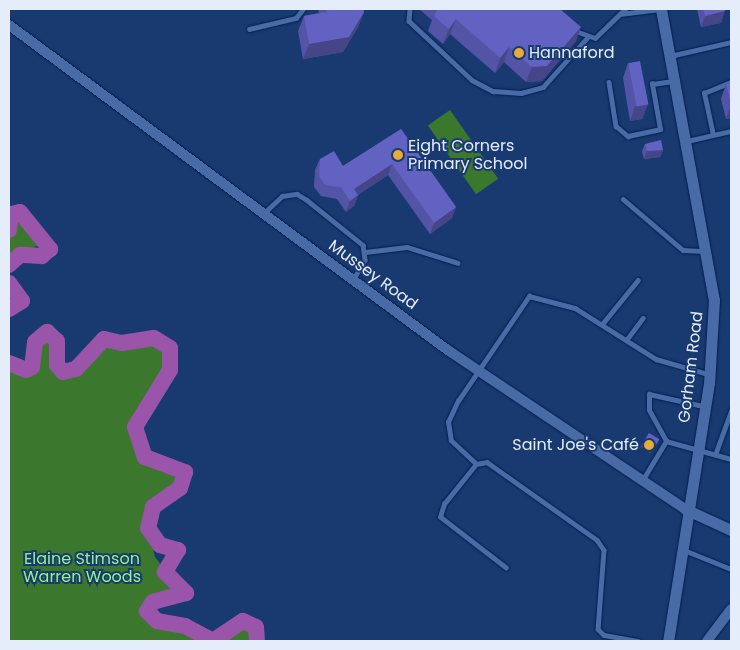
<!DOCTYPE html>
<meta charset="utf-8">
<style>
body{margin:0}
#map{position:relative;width:740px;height:650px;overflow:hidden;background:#193a70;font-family:Poppins,sans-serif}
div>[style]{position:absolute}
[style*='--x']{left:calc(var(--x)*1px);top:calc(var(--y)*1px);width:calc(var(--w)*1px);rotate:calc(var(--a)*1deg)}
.green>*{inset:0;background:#3b782d;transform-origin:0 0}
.river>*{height:16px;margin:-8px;padding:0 8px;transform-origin:8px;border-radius:8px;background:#9a54a9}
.roads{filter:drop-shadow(0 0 1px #011e52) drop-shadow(0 0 1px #011e52)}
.service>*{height:4.5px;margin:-2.25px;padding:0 2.25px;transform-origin:2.25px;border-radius:2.25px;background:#486ba6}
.tertiary>*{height:10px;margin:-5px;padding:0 5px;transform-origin:5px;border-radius:5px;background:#486ba6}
.secondary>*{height:11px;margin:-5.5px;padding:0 5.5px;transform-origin:5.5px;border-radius:5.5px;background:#486ba6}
.wall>*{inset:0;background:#5454a7}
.shaded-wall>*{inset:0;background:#454588}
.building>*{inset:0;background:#6262c2;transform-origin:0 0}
.dots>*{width:14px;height:14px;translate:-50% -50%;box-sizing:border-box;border:2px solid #193a70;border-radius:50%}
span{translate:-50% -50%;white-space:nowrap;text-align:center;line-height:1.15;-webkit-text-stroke:4px #193a70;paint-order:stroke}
.poi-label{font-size:16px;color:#e5edfb}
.left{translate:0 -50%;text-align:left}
.right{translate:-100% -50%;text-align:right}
.street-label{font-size:16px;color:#e5edfb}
.park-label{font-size:16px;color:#96f582}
.frame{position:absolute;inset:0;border:10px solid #e5edfb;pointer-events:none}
</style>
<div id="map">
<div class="green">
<div style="left:450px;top:110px;width:84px;height:27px;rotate:55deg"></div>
<div style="clip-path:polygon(15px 219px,42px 243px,9px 261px,9px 234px)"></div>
<div style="clip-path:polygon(52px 337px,58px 369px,65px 377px,82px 371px,101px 348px,157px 344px,167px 352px,167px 368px,132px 430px,136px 448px,147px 460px,182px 473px,180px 483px,152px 509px,147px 526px,155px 557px,180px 591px,152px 603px,149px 619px,162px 628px,185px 629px,204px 641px,9px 641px,9px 368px,31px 373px,43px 341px)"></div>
<div style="clip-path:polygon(250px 627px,253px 641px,224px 641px,239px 628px)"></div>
</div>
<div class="river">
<div style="--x:9;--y:230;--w:16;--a:-83"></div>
<div style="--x:11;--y:214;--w:9;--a:-13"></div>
<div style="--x:20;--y:212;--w:48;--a:51"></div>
<div style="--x:50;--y:249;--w:11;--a:139"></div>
<div style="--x:42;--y:256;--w:22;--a:-177"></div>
<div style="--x:20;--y:255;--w:15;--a:138"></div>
<div style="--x:9;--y:283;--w:22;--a:54"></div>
<div style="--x:22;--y:301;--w:15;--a:148"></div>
<div style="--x:9;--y:363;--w:18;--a:22"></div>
<div style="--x:26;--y:370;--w:7;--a:-27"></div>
<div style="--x:32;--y:367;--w:25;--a:-83"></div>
<div style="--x:35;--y:342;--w:16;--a:-40"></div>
<div style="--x:47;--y:332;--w:13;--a:42"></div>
<div style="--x:57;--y:341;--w:24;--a:90"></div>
<div style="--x:57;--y:365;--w:9;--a:49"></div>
<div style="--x:63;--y:372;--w:13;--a:-13"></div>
<div style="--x:76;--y:369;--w:41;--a:-47"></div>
<div style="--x:104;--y:339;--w:18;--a:13"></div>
<div style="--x:122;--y:343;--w:32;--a:-9"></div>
<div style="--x:154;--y:338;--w:19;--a:32"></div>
<div style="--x:170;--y:348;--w:22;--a:90"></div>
<div style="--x:170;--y:370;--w:67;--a:121.6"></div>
<div style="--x:135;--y:427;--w:32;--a:72"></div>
<div style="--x:145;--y:457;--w:43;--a:20.6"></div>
<div style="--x:185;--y:472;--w:17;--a:107"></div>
<div style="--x:180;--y:488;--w:33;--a:145"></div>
<div style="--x:153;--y:507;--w:22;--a:103"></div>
<div style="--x:148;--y:528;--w:21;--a:55"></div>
<div style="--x:160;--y:545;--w:19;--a:16"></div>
<div style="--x:178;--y:550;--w:26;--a:121"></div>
<div style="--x:165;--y:572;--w:30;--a:45"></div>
<div style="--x:186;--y:593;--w:34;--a:165"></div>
<div style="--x:153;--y:602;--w:11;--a:124"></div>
<div style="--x:147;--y:611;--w:14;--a:45"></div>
<div style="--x:157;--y:621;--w:28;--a:10"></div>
<div style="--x:185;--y:626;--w:32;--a:28"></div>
<div style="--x:213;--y:641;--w:36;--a:-34"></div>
<div style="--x:243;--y:621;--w:14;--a:25"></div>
<div style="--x:256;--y:627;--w:14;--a:86"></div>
</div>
<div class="roads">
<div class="service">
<div style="--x:410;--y:9;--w:12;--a:95"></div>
<div style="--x:409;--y:21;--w:86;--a:43.1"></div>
<div style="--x:472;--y:80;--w:24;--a:28"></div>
<div style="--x:493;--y:91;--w:28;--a:4"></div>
<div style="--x:521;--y:93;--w:23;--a:-15"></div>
<div style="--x:543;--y:87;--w:66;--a:-48.1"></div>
<div style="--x:620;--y:14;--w:38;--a:-7"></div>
<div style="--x:249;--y:29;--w:48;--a:-13.2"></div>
<div style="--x:296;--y:18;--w:11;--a:-52"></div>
<div style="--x:576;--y:31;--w:20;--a:20"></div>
<div style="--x:595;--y:38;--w:42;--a:-44"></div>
<div style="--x:670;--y:56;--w:63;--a:-12.9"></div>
<div style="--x:609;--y:82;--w:45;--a:81"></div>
<div style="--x:616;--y:126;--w:16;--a:40"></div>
<div style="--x:628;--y:136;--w:33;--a:-12"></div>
<div style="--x:660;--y:129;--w:46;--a:-100.1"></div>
<div style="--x:652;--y:84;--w:21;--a:-8"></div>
<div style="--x:713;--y:135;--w:43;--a:-102.1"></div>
<div style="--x:704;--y:93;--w:29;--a:-22"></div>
<div style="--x:687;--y:141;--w:45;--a:-12.8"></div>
<div style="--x:623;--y:199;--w:79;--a:40.4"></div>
<div style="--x:683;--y:250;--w:21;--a:3"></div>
<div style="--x:264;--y:213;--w:25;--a:-43"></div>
<div style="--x:282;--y:196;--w:15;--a:-8"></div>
<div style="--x:297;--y:194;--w:12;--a:31"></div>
<div style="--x:307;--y:200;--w:72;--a:38.8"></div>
<div style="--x:363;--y:245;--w:15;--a:82"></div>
<div style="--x:365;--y:260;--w:22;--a:120"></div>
<div style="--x:365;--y:252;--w:42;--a:-6.8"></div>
<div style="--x:407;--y:247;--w:53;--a:17.4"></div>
<div style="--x:603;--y:323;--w:55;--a:-50.9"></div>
<div style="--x:627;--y:339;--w:26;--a:-53"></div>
<div style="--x:666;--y:441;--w:67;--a:15.5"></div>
<div style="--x:716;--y:452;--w:44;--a:-69.9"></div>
<div style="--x:476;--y:464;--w:34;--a:-137"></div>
<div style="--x:451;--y:441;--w:19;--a:-99"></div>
<div style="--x:448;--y:422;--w:23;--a:-65"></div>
<div style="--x:458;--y:401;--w:127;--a:-55.9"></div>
<div style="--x:529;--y:296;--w:48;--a:14.6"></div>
<div style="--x:575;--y:308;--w:96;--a:32.2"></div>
<div style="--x:656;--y:359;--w:54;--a:16.1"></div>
<div style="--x:642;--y:481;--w:47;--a:-59"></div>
<div style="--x:666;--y:441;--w:35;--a:-119"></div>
<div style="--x:649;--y:410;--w:16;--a:-90"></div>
<div style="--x:649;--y:394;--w:55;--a:12.5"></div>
<div style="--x:684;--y:550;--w:51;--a:22"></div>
<div style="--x:506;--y:568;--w:83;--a:-142.3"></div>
<div style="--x:440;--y:517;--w:14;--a:-73"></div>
<div style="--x:444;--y:504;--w:51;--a:-51.3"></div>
<div style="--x:476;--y:464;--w:11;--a:-10"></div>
<div style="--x:487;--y:462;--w:135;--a:35.3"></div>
<div style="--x:597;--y:540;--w:12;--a:55"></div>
<div style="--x:604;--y:550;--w:79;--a:94.3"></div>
<div style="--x:598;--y:629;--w:8;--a:45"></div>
<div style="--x:604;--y:635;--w:35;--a:10"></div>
</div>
<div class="tertiary">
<div style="--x:9;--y:25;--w:548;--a:36.54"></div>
<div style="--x:449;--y:351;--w:284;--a:33.8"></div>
<div style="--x:707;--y:641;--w:40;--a:-53"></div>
</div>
<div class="secondary">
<div style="--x:661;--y:9;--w:296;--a:79.7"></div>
<div style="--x:714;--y:300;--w:83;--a:93.4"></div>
<div style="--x:709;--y:383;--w:261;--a:99"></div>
<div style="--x:685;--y:509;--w:51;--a:24.5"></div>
</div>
</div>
<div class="wall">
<div style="clip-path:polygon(318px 9px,363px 9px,364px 12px,358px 27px,343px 52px,303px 59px,298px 31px,304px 16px,319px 13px)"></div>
<div style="clip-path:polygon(419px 9px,560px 9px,576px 41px,542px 81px,526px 82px,504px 62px,495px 73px,450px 34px,443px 44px,428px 31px,432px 20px)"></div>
<div style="clip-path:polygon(697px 9px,725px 9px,721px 23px,701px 27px)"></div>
<div style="clip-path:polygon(628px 63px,648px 104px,642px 119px,630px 121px,623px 78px)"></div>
<div style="clip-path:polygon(731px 83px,731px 118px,726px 119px,721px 99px,726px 84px)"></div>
<div style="clip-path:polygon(401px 129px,456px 207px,452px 218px,430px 234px,388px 175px,358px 195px,354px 206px,346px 212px,337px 199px,321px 196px,314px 187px,315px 170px,320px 159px,343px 166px)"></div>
<div style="clip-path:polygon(645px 144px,663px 150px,660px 157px,644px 159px,642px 151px)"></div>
<div style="clip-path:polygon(659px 439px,650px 453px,641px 447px,642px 443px)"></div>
</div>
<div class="shaded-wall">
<div style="clip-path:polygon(725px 11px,721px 23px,701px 27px,705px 16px)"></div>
<div style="clip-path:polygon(364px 12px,358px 27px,343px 52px,303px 59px,309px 44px)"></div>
<div style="clip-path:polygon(456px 19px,450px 34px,443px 44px,449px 29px)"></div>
<div style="clip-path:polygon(581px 27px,576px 41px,542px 81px,526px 82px,532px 67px)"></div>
<div style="clip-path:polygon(509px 47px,504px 62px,495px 73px,500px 58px)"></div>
<div style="clip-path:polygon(648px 104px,642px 119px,630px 121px,635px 106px)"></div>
<div style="clip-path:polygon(731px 104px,731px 118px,726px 119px)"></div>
<div style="clip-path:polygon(663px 150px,660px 157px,644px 159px,647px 151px)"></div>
<div style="clip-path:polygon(392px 164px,388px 175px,350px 200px,354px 189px)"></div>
<div style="clip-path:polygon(358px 195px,354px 206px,346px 212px,350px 201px)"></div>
<div style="clip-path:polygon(456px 207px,452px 218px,430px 234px,434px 223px)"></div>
</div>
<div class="building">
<div style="clip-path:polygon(326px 9px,363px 9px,364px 12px,349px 37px,309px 44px,304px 16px,327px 12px)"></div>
<div style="clip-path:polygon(438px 9px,560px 9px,581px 27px,547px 66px,532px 67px,509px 47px,500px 58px,456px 19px,449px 29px,434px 16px)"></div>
<div style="clip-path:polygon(703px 9px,725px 9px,725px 11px,705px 16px)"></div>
<div style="left:640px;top:61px;width:44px;height:12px;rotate:79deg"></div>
<div style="clip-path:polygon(731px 83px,731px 104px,726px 84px)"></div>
<div style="clip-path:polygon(401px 129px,456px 207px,434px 223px,392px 164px,354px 189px,358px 195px,350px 201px,341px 187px,325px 185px,319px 176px,320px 159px,334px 151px,343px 166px)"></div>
<div style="clip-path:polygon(661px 140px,663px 150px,647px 151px,645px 144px)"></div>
<div style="left:649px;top:433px;width:12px;height:12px;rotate:31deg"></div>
</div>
<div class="dots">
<div style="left:519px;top:53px;background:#e7ac37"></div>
<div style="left:398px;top:155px;background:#e7ac37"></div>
<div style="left:649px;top:445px;background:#e7ac37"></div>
</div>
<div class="poi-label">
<span class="left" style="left:529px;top:53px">Hannaford</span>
<span class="left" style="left:408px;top:155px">Eight Corners<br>Primary School</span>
<span class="right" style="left:639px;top:445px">Saint Joe's Café</span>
</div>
<div class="street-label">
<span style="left:373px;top:275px;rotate:36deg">Mussey Road</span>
<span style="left:691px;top:367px;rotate:-83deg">Gorham Road</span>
</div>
<div class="park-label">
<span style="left:82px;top:568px">Elaine Stimson<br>Warren Woods</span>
</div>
<div class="frame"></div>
</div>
